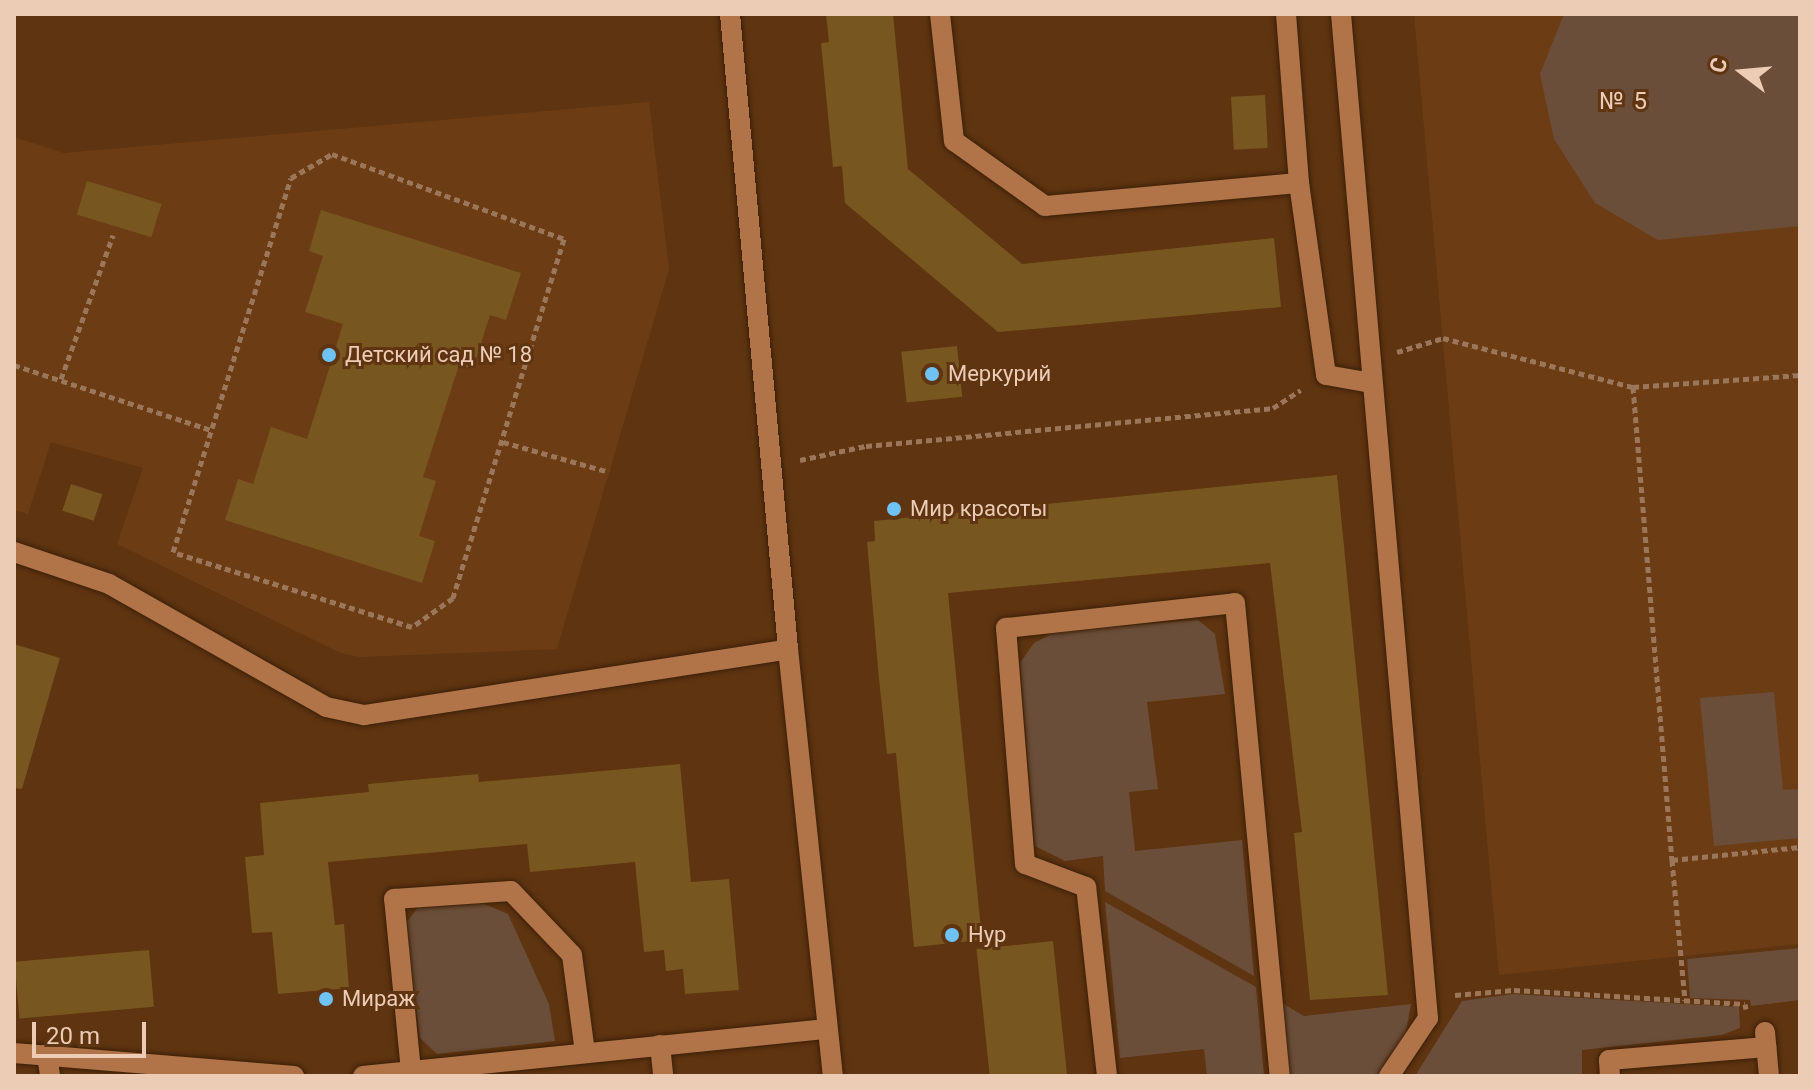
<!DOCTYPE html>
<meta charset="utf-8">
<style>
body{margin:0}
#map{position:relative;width:1814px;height:1090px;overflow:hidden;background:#5e3411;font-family:Roboto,sans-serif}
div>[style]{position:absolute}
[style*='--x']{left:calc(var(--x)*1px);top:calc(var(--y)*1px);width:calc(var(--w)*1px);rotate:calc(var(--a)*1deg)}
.built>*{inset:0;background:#6c3d15}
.green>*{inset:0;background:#6a4e39}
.building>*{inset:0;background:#77561f;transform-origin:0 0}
.path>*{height:5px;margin-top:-2.5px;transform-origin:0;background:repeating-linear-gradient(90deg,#9b7658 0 6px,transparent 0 10px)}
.roads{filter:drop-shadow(0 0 2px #3c1f06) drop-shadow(0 0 2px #3c1f06)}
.minor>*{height:20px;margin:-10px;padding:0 10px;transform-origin:10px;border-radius:10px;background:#b07448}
.dots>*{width:22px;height:22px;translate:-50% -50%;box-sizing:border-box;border:4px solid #5e3411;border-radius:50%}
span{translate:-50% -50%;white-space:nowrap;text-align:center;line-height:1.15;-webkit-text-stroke:6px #5e3411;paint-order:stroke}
.poi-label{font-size:22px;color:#ecccb5}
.left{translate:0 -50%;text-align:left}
.neighbourhood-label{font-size:24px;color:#ecccb5;letter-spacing:2px}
.frame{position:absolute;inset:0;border:16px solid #ecccb5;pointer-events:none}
.north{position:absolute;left:1702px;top:32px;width:80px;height:80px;-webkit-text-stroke:6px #5e3411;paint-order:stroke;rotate:286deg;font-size:22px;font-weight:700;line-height:32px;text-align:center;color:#ecccb5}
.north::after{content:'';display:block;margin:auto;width:28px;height:36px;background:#ecccb5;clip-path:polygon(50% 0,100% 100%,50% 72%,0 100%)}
.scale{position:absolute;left:32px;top:1022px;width:114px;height:36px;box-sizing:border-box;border:4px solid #ecccb5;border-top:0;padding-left:10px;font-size:24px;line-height:28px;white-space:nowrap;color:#ecccb5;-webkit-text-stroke:6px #5e3411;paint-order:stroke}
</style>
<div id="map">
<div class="built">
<div style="clip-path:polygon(1414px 14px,1800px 14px,1800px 944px,1499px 975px)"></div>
<div style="clip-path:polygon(649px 102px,669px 269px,557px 649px,359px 657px,341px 653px,117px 544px,143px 468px,51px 442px,28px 514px,14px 510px,14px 137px,64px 153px)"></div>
</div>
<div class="green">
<div style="clip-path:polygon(1564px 14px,1800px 14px,1800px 226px,1658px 240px,1595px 203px,1554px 139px,1540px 74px)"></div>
<div style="clip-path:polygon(1198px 620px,1215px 634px,1225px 694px,1147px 702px,1158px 789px,1129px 792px,1135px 851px,1242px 840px,1254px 976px,1105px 891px,1103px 856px,1065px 861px,1035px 846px,1020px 663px,1034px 643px,1057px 631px)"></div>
<div style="clip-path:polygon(1774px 692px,1783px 790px,1800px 789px,1800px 838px,1714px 846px,1700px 698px)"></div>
<div style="clip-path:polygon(475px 900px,508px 914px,549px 1004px,555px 1041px,437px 1054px,420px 1038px,405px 924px,421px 904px)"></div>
<div style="clip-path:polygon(1105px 902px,1256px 987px,1264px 1076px,1207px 1076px,1204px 1049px,1120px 1058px)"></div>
<div style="clip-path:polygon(1800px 948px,1800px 1000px,1751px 1006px,1750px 1000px,1690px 998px,1687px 959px)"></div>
<div style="clip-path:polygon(1513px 994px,1739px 1007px,1740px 1028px,1722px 1035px,1582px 1050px,1582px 1076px,1415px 1076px,1462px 1001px)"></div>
<div style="clip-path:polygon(1282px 1003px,1304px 1016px,1411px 1004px,1404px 1042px,1382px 1076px,1289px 1076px)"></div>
</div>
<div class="building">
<div style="clip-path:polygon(826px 14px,893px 14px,908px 169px,1022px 264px,1274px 238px,1281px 307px,998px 332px,845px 203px,842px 166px,833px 167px,821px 43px,829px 42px)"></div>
<div style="left:1265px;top:95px;width:53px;height:34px;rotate:87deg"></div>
<div style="left:87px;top:181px;width:78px;height:35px;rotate:17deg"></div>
<div style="clip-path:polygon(321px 210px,521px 273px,506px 320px,490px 315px,473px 369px,459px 365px,423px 477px,436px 481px,419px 536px,435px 541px,422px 583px,225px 520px,238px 479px,253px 484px,271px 427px,307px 439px,343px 324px,305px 312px,323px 256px,309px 251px)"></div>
<div style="left:957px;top:346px;width:51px;height:56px;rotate:84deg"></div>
<div style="clip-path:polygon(1337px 475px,1388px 995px,1310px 1000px,1294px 833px,1302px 832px,1270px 563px,948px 593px,982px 940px,914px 947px,896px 753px,887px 754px,879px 679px,867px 542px,875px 541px,874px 521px)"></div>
<div style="left:71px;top:484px;width:33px;height:28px;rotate:18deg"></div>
<div style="clip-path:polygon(14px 644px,60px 658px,22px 789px,14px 788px)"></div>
<div style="clip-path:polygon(680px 764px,691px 882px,729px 879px,739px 990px,685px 994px,683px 969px,666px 971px,664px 950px,644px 952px,635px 862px,530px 872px,527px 844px,328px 862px,335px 925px,344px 924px,349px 988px,278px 994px,272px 932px,252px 933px,245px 857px,264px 855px,260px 803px,369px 792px,368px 784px,478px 774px,479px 782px)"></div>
<div style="left:1053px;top:941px;width:136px;height:77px;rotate:84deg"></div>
<div style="left:149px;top:950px;width:57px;height:135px;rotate:85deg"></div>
</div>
<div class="path">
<div style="--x:332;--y:154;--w:247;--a:20.1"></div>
<div style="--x:564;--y:239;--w:376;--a:107.2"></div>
<div style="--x:453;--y:598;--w:50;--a:144.7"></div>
<div style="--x:412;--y:627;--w:250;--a:-162.6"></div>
<div style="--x:173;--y:552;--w:392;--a:-72.5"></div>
<div style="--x:291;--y:178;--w:48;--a:-30.3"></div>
<div style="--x:1397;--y:352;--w:48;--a:-16.9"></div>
<div style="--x:1443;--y:338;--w:196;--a:14.5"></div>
<div style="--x:1633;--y:387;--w:167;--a:-4.1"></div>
<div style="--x:14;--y:365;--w:207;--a:18.3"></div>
<div style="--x:61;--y:379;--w:153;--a:-70.1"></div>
<div style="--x:1633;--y:387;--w:475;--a:85.3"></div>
<div style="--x:1672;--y:860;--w:129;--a:-5.8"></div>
<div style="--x:503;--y:442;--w:110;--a:15.8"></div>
<div style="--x:800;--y:460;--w:67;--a:-12"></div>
<div style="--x:866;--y:446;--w:409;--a:-5.3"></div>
<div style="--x:1273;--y:408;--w:33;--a:-33"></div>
<div style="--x:1672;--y:860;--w:141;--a:84.7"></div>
<div style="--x:1455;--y:995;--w:59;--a:-4.8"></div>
<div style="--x:1514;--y:990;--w:231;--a:3.5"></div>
<div style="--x:1745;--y:1004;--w:5;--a:79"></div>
</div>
<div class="roads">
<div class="minor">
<div style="--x:730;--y:14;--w:638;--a:84.78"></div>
<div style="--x:788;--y:649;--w:429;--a:84"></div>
<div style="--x:940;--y:14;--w:128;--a:83.7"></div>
<div style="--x:954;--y:141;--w:112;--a:35.5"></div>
<div style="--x:1045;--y:206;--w:255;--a:-5.2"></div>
<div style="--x:1299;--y:183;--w:194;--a:82"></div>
<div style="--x:1326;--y:375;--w:47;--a:9.9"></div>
<div style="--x:1286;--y:14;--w:169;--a:85.6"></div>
<div style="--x:1341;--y:14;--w:1008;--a:85.05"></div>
<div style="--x:1428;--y:1018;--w:70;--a:123.9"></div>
<div style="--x:14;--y:552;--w:100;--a:18.6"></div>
<div style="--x:109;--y:584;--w:249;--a:29.5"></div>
<div style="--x:326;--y:707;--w:39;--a:12"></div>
<div style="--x:364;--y:715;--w:429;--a:-8.8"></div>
<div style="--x:1765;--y:1032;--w:44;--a:84.8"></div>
<div style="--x:660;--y:1045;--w:31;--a:84"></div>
<div style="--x:14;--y:1053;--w:281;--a:4.7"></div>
<div style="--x:47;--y:1054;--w:22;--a:82"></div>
<div style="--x:411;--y:1071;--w:173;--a:-95.6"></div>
<div style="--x:394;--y:899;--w:117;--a:-3.9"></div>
<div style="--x:511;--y:891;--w:88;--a:46.4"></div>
<div style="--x:572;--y:955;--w:99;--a:82.4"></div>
<div style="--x:363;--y:1076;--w:466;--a:-5.8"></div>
<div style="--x:1107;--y:1076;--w:190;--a:-96.3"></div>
<div style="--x:1086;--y:887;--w:65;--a:-159.3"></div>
<div style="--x:1025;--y:864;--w:237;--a:-94.6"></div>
<div style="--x:1006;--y:628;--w:230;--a:-6.2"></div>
<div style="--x:1235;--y:603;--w:475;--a:84.6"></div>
<div style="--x:1610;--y:1076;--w:16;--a:-94"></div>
<div style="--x:1609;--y:1060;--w:158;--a:-4.7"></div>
</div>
</div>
<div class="dots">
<div style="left:329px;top:355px;background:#6fc2f4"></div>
<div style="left:932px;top:374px;background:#6fc2f4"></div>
<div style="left:894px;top:509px;background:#6fc2f4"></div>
<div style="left:952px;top:935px;background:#6fc2f4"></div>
<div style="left:326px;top:999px;background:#6fc2f4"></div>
</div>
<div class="poi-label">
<span class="left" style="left:345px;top:355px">Детский сад № 18</span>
<span class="left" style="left:948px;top:374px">Меркурий</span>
<span class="left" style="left:910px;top:509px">Мир красоты</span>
<span class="left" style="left:968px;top:935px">Нур</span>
<span class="left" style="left:342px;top:999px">Мираж</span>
</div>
<div class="neighbourhood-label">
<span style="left:1624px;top:102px">№ 5</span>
</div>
<div class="frame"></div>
<div class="north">С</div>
<div class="scale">20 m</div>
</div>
